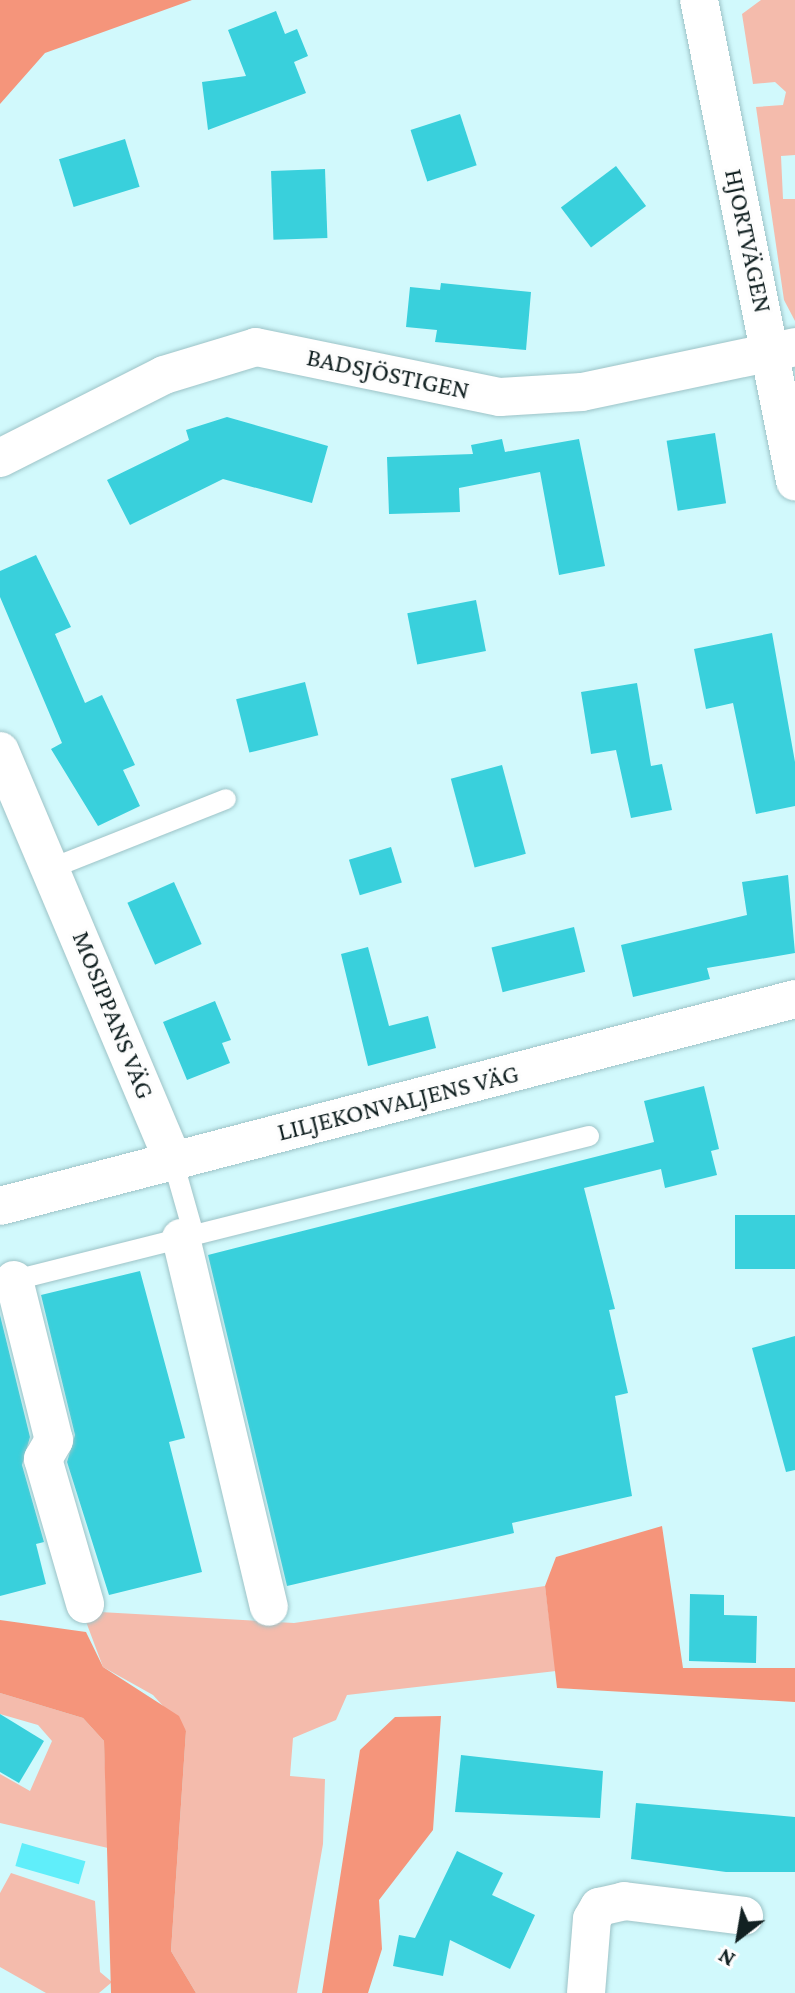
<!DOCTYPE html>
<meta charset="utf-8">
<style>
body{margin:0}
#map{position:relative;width:795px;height:1993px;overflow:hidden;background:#d1f9fc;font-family:"Crimson Pro",serif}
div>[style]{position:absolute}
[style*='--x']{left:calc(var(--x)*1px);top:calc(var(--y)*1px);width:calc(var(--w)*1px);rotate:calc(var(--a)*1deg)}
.green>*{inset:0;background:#f4bbac}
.forest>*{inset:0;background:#f5957b}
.water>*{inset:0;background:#60eefa;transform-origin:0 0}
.building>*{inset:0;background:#39d0dc;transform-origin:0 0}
.roads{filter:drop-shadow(0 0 2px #9dc3c7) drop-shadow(0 0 2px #9dc3c7)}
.lane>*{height:20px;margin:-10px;padding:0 10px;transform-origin:10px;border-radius:10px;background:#fff}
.street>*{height:38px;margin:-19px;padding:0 19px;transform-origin:19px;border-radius:19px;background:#fff}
span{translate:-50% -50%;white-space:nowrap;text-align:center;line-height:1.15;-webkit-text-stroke:6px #fdfdfd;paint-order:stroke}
.street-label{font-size:26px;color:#122122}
.north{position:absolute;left:699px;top:1897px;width:80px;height:80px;-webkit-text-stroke:6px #fdfdfd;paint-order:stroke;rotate:211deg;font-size:22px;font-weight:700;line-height:32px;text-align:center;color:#122122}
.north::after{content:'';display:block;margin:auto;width:28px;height:36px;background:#122122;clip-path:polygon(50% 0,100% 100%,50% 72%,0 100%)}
</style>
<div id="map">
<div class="green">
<div style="clip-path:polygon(761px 0,795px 0,795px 155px,781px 156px,783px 199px,795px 199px,795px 321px,784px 300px,756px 107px,783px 105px,786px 92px,775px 82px,753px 84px,742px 14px)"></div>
<div style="clip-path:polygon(545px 1586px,556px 1671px,347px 1695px,336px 1720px,293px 1738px,290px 1776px,325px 1779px,323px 1844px,297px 1993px,196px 1993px,171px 1951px,186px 1731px,153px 1695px,103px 1667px,82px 1611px,294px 1623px)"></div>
<div style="clip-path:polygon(0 1693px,83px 1718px,104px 1741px,108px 1848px,0 1823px,0 1774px,30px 1791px,52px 1741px,38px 1725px,0 1714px)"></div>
<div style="clip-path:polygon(11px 1873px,95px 1901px,100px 1972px,112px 1982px,99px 1993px,46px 1993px,0 1967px,0 1893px)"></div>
</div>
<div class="forest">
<div style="clip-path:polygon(0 0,192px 0,45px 53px,0 104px)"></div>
<div style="clip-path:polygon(662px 1526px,683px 1668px,795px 1668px,795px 1702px,557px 1688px,545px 1586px,556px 1557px)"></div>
<div style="clip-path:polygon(0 1620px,86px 1632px,103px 1667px,179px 1716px,186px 1731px,171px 1951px,196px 1993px,111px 1993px,104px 1741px,83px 1718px,0 1693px)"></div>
<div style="clip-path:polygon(441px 1716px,433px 1830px,379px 1900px,382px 1949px,368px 1993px,322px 1993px,360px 1750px,395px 1717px)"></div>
</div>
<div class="water">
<div style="left:22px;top:1843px;width:66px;height:24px;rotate:16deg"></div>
</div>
<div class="building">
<div style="clip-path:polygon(276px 11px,285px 34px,297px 29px,308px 56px,294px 62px,306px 93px,208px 130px,202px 82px,246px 76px,228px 30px)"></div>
<div style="left:460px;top:114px;width:54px;height:52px;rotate:72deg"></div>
<div style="left:125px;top:139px;width:50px;height:69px;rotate:73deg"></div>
<div style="left:616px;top:166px;width:50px;height:69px;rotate:53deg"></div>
<div style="left:325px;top:169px;width:69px;height:54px;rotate:88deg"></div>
<div style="clip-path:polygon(441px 283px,531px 292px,526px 350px,435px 342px,437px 330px,406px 327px,410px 287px,440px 290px)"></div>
<div style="clip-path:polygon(227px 417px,328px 446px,312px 503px,223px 479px,130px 525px,107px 480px,189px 440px,186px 430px)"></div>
<div style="left:715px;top:433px;width:71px;height:49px;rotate:81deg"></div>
<div style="clip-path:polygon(502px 439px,505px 452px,579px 439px,605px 566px,559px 575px,540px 472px,459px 488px,460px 512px,389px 514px,387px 457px,473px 454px,471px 445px)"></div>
<div style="clip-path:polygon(36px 555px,71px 627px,55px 634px,85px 703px,102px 695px,135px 765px,123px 770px,140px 806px,98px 826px,51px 749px,62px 743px,0 597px,0 571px)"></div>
<div style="left:476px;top:600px;width:52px;height:70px;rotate:79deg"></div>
<div style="clip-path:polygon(772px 633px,795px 762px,795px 806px,756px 814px,733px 703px,706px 709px,694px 649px)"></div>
<div style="left:305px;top:682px;width:55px;height:71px;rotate:76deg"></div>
<div style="clip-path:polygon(637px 683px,651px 766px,662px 764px,672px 810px,631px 818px,616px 750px,591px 754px,581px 692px)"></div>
<div style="left:502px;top:765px;width:92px;height:53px;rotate:75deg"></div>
<div style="left:391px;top:847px;width:37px;height:44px;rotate:73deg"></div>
<div style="clip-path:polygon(788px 875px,795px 953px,707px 968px,710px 979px,633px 997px,621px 945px,747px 915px,742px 882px)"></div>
<div style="left:174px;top:882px;width:68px;height:51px;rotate:66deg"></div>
<div style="left:574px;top:927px;width:46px;height:85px;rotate:76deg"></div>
<div style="clip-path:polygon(368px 947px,389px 1026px,428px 1016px,436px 1048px,368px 1066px,341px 954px)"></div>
<div style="clip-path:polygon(215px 1001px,231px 1040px,222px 1043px,230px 1063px,187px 1080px,163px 1022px)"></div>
<div style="clip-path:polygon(704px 1086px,719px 1149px,711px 1151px,717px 1175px,665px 1188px,661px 1169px,584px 1188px,615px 1309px,609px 1310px,628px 1393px,615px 1396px,632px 1496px,512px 1523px,514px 1533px,287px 1586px,208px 1255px,654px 1142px,644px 1101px)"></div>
<div style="left:795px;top:1215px;width:54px;height:60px;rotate:90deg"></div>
<div style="clip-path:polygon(140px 1271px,185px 1438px,169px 1442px,202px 1572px,109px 1595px,67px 1462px,75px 1435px,41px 1295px)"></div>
<div style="clip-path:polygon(0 1315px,30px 1437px,22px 1465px,44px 1542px,36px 1544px,46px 1584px,0 1596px)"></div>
<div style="clip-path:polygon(795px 1336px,795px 1470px,786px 1472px,752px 1348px)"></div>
<div style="clip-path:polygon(690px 1594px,724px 1595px,724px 1615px,757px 1616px,756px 1663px,689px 1661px)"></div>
<div style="clip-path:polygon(0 1714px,44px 1741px,19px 1783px,0 1772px)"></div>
<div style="clip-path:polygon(461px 1755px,603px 1771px,600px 1818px,455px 1812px)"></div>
<div style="clip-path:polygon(636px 1803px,795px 1817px,795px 1872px,726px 1872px,631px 1859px)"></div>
<div style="clip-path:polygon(457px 1851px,503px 1873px,492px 1895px,535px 1915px,510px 1969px,450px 1940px,443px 1976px,393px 1966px,399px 1935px,415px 1938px)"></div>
</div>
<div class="roads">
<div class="lane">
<div style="--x:52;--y:868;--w:187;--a:-21.6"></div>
<div style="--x:173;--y:1161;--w:77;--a:74.2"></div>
<div style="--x:7;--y:1282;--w:600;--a:-14.08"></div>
</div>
<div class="street">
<div style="--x:699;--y:0;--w:491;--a:78.7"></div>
<div style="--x:0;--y:458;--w:184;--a:-26.8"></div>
<div style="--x:164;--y:375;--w:96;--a:-16.9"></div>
<div style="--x:256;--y:347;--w:249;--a:11.6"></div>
<div style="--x:500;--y:397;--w:82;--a:-3.5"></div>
<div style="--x:582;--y:392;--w:218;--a:-11.9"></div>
<div style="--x:0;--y:751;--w:445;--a:67.1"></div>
<div style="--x:0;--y:1206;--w:822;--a:-14.59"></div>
<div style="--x:181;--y:1238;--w:379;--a:76.6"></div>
<div style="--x:14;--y:1280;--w:165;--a:76"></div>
<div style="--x:54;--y:1440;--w:22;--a:120"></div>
<div style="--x:43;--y:1459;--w:151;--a:73.8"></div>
<div style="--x:586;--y:1993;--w:74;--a:-85.4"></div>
<div style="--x:592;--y:1919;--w:14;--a:-60"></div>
<div style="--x:599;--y:1907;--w:26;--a:-13"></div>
<div style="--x:624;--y:1901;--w:121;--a:7.1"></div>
</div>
</div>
<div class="street-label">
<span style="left:748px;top:241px;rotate:78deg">HJORTVÄGEN</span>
<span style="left:388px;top:374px;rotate:12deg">BADSJÖSTIGEN</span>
<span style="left:113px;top:1015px;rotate:68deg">MOSIPPANS VÄG</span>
<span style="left:398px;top:1103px;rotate:-14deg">LILJEKONVALJENS VÄG</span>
</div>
<div class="north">N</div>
</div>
